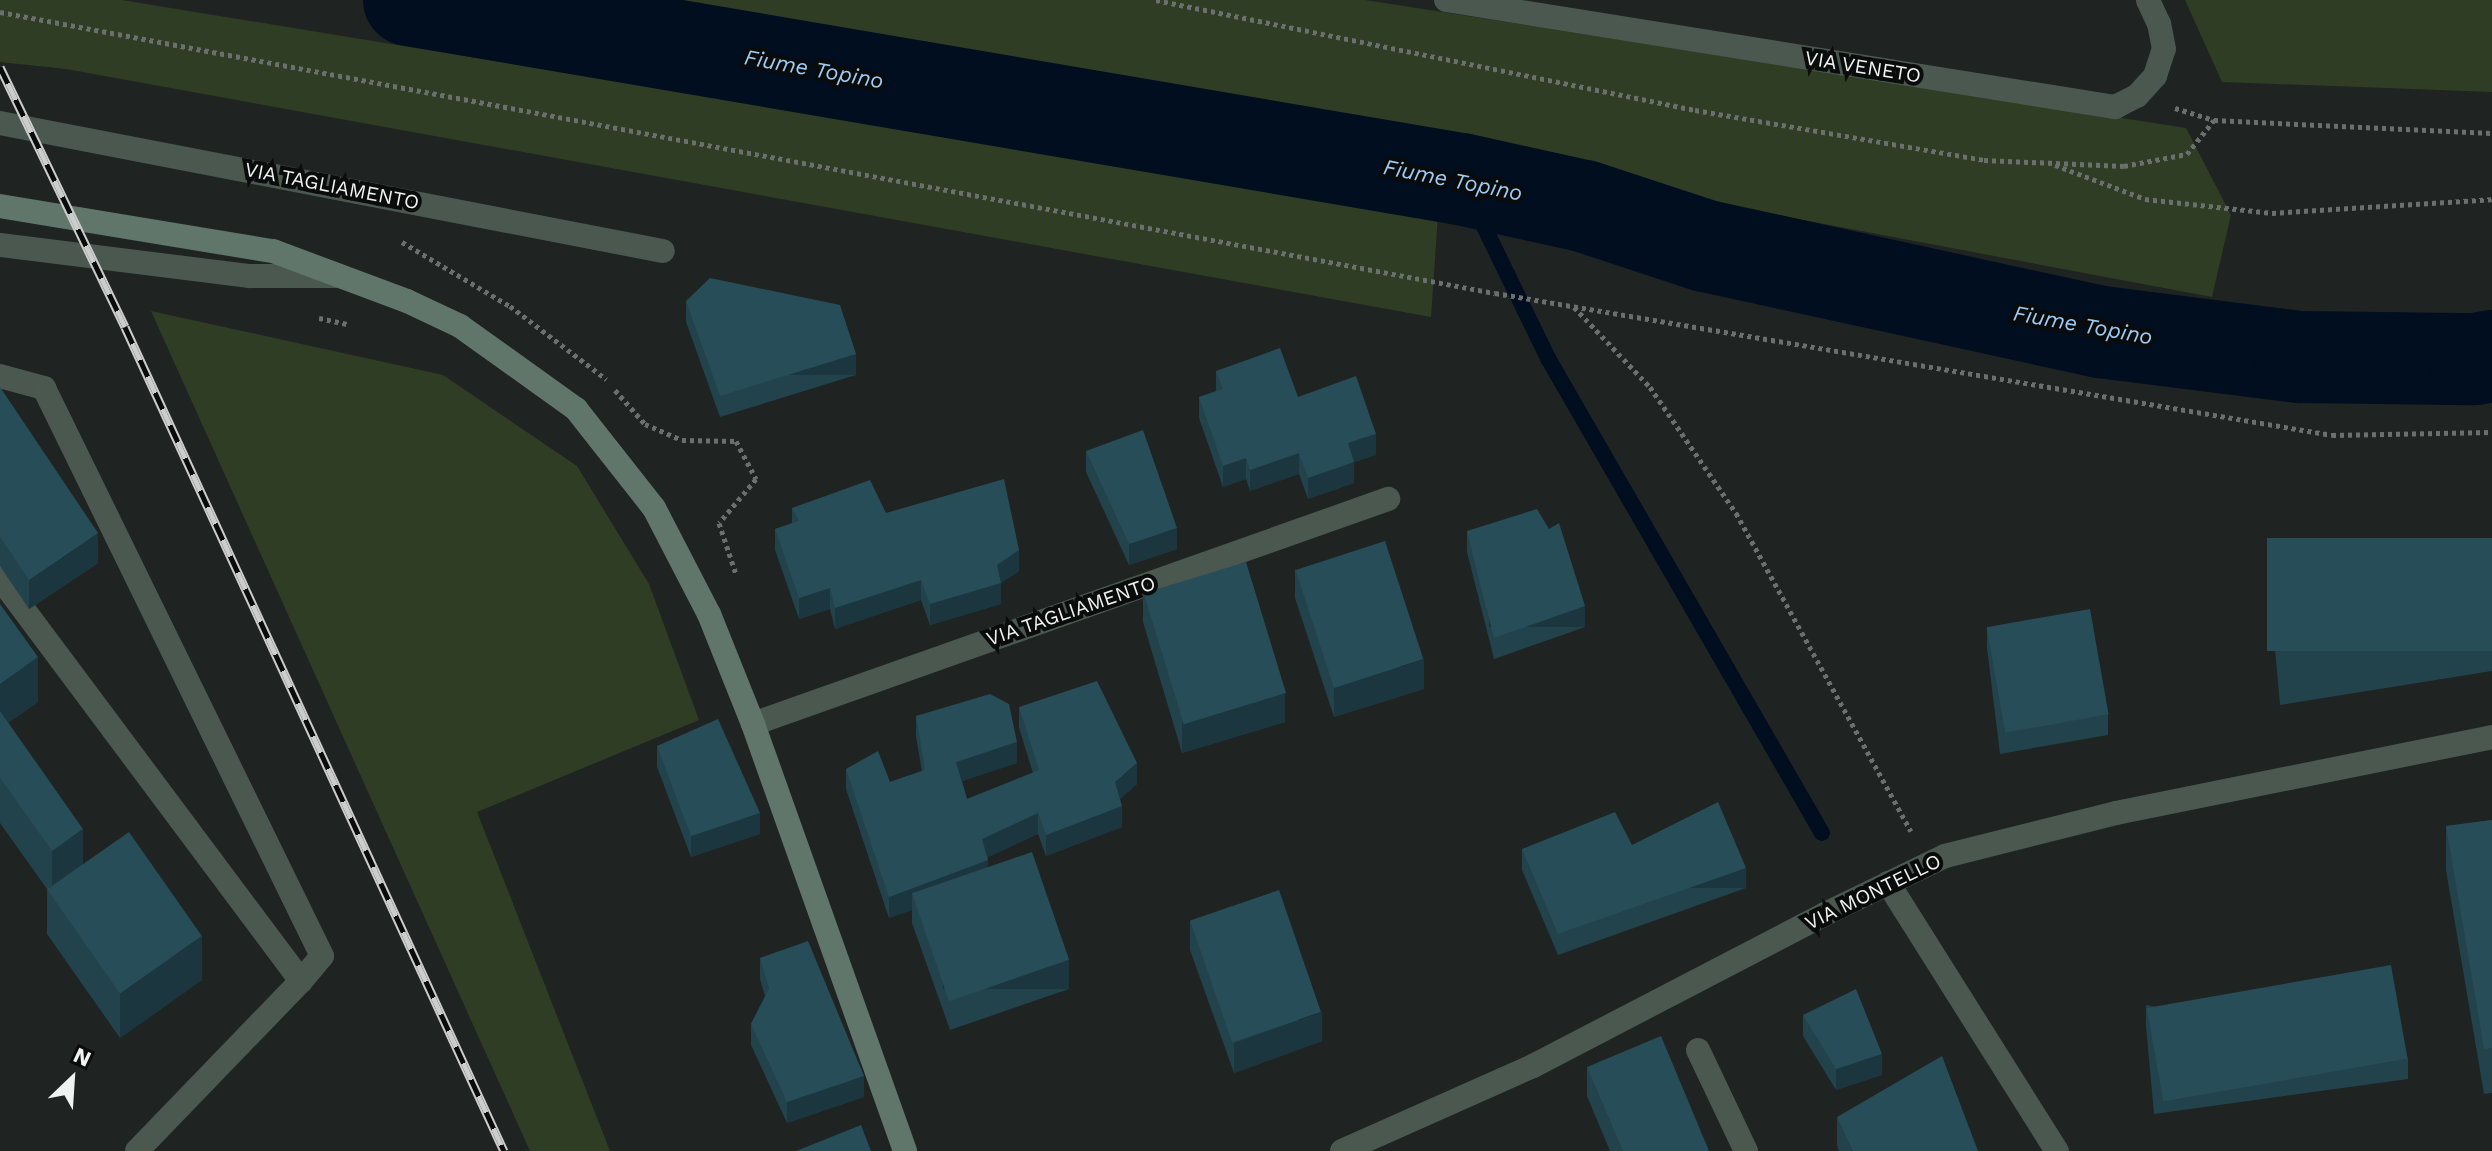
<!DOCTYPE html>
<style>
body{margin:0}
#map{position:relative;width:2492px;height:1151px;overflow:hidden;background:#1f2322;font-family:"Work Sans",sans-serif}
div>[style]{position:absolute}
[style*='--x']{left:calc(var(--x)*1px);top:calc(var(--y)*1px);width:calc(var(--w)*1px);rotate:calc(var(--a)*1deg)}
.green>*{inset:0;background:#2f3d25}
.stream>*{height:16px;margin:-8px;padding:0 8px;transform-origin:8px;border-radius:8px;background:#000e1f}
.river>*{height:92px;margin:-46px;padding:0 46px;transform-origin:46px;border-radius:46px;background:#000e1f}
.path>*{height:5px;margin-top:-2.5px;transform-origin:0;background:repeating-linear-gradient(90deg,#6b6f6e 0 4px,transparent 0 8px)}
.service>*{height:24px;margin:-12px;padding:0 12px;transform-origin:12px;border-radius:12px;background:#4a5850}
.pedestrian>*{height:24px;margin:-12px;padding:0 12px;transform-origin:12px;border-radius:12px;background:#4a5850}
.minor>*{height:24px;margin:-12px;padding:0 12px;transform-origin:12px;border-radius:12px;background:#4a5850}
.tertiary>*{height:24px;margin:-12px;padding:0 12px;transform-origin:12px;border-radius:12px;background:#4a5850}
.secondary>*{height:24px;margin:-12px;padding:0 12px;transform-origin:12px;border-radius:12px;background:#60766a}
.rail>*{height:9px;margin-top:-4.5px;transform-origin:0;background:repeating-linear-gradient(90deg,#0a0c0c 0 18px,#cacdcc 0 36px);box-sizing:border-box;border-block:2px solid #cacdcc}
.wall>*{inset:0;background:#22424c}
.shaded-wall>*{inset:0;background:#1b363e;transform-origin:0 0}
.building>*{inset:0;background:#274d58;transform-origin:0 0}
span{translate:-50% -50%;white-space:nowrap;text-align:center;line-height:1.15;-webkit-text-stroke:8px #0a0c0c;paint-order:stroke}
.street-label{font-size:20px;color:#eff2f1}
.water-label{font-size:22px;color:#9ecbf6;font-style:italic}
.north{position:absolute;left:32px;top:1039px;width:80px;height:80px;-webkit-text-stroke:6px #0a0c0c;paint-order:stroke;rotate:25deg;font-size:22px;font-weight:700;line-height:32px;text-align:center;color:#eff2f1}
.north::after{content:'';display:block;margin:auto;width:28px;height:36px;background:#eff2f1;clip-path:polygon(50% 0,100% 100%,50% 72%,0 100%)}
</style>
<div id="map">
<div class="green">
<div style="clip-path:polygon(0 0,122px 0,1438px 215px,1431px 317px,66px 69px,0 62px)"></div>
<div style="clip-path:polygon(652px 0,1365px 0,2186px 128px,2231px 215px,2212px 297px,1723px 205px,1156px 82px)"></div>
<div style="clip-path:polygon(2185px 0,2492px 0,2492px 92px,2222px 82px)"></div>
<div style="clip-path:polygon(151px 311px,443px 375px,577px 466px,649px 584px,699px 720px,477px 812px,610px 1151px,530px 1151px)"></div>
</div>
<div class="stream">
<div style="--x:1461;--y:179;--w:201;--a:64.1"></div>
<div style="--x:1549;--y:360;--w:546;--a:60.01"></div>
</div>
<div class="river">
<div style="--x:409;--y:0;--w:1067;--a:9.66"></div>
<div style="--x:1461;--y:179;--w:126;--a:12.4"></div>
<div style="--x:1584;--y:206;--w:128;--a:18.2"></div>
<div style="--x:1706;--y:246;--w:404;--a:12.3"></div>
<div style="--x:2101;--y:332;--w:201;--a:7.2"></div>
<div style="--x:2300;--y:357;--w:175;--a:0.7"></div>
<div style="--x:2475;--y:359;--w:17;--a:-10"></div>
</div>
<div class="path">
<div style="--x:1156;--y:0;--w:550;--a:11.53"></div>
<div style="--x:1695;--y:110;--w:293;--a:9.8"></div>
<div style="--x:1984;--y:160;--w:140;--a:2.5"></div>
<div style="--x:2124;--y:166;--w:64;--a:-10.8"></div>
<div style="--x:2187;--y:154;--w:43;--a:-51.5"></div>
<div style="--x:0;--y:12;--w:1521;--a:10.65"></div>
<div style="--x:1495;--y:293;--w:849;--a:9.63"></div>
<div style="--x:2332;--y:435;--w:160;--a:-1.1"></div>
<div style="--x:2175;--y:108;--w:41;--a:17.1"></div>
<div style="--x:2214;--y:120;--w:278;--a:2.7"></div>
<div style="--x:2055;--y:165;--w:96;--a:20.7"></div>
<div style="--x:2145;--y:199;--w:128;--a:6.3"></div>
<div style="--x:2272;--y:213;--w:220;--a:-3.6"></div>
<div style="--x:402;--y:242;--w:126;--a:30.7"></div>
<div style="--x:510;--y:306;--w:121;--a:37.2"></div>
<div style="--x:1574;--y:307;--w:110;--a:46.5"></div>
<div style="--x:1650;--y:387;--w:153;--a:55.7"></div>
<div style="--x:1736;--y:513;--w:363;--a:61.2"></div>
<div style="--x:319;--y:318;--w:30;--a:12"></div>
<div style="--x:615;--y:390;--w:45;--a:48.6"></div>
<div style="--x:645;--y:424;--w:40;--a:23.4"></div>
<div style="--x:682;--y:440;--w:54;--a:1.1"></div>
<div style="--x:736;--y:441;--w:43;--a:62.2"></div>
<div style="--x:756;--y:479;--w:57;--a:130.1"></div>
<div style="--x:719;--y:523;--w:54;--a:71.6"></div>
</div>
<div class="service">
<div style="--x:0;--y:376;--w:46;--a:15.3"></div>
<div style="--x:44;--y:388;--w:632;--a:63.92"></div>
<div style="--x:322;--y:956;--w:33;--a:130"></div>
<div style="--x:0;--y:578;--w:503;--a:53.24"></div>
<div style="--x:301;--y:981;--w:236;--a:134"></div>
</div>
<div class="pedestrian">
<div style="--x:1888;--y:883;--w:317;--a:57.8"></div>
</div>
<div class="minor">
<div style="--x:1446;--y:0;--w:678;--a:9.09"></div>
<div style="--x:2115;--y:107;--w:25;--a:-27"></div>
<div style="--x:2137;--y:96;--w:27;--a:-48"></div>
<div style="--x:2155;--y:76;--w:28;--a:-72"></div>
<div style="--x:2164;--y:49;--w:25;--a:-101"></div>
<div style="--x:2159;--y:24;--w:26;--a:-115"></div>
<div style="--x:0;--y:123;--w:675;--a:10.93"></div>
<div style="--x:753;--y:724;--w:674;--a:-19.51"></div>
<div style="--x:1698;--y:1050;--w:112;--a:64.6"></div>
<div style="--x:1342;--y:1151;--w:209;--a:-24"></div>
<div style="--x:1533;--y:1066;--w:329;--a:-27.5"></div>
<div style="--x:1825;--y:914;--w:133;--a:-25.8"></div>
<div style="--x:1945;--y:856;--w:176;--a:-14.1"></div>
<div style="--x:2116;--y:813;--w:384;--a:-11.4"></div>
</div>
<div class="tertiary">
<div style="--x:0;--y:245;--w:252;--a:7.1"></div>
<div style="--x:250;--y:276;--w:86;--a:0"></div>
</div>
<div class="secondary">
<div style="--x:0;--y:206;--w:277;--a:9.4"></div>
<div style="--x:273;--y:251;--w:143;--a:20.5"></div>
<div style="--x:407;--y:301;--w:59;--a:25.3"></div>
<div style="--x:460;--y:326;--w:143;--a:35.6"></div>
<div style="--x:576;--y:409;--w:126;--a:51.8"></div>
<div style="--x:654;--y:508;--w:119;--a:62.6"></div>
<div style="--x:709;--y:614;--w:118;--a:68.2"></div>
<div style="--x:753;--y:724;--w:453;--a:70.4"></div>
</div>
<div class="rail">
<div style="--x:0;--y:67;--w:288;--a:64.3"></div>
<div style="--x:125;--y:327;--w:907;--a:65.3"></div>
</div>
<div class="wall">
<div style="clip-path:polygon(686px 301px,856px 375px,720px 417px,686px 322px)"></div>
<div style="clip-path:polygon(1216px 371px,1298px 397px,1376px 455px,1354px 462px,1354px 483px,1308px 499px,1299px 474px,1250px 491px,1246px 479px,1223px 487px,1199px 418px,1199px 397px,1216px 391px)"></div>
<div style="clip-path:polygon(0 387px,98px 563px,29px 609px,0 566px)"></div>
<div style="clip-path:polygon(1086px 451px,1177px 549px,1129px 565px,1086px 472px)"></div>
<div style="clip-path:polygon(792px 508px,886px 513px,1019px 571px,1001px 583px,1001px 604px,930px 625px,921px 600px,835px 629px,830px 609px,799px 619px,775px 550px,775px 529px,792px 523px)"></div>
<div style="clip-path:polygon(1467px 531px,1585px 627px,1494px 659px,1467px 552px)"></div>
<div style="clip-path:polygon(2492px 538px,2492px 671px,2280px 705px,2270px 593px,2270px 572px)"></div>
<div style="clip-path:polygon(1295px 569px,1424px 689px,1334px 717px,1295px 598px)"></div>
<div style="clip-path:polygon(1143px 592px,1285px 722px,1182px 753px,1143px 622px)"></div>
<div style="clip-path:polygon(0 604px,38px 702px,8px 723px,83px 864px,202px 980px,120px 1038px,47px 934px,47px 889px,0 823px)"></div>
<div style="clip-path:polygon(1987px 627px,2108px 714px,2108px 735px,2000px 754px,1987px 648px)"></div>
<div style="clip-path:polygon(1019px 707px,1137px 784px,1120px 799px,1122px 827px,1046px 856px,1038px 834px,988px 857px,988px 867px,1069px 989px,950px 1030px,912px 923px,912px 910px,889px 918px,846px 789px,846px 769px,890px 782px,922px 771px,916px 737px,916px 716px,1017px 763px,962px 781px,967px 799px,1033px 773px,1019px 728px)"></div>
<div style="clip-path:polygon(657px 746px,760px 834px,691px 857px,657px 767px)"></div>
<div style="clip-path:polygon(2492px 820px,2492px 1093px,2484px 1094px,2446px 870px,2446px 826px)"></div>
<div style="clip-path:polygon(1522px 849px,1746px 888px,1558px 955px,1522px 870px)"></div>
<div style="clip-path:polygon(1190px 921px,1322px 1041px,1234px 1073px,1190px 950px)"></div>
<div style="clip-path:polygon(760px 958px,864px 1097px,787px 1123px,751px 1045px,751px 1024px,765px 996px,760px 979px)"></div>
<div style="clip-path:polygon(2146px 1005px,2408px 1058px,2408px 1079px,2154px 1114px,2146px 1026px)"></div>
<div style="clip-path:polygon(1803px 1015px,1882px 1075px,1836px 1090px,1803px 1036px)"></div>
<div style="clip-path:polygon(1587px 1067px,1709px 1151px,1610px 1151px,1587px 1096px)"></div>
<div style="clip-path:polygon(1837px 1117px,1978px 1151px,1839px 1151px,1837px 1146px)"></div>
</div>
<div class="shaded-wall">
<div style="left:856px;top:354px;width:21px;height:142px;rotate:90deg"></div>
<div style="clip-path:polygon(1376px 434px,1376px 455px,1348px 464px,1348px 443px)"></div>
<div style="clip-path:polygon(1299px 453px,1299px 474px,1250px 491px,1250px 470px)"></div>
<div style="clip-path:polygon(1246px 458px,1246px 479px,1223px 487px,1223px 466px)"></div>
<div style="clip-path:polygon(1354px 462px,1354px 483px,1308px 499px,1308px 478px)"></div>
<div style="clip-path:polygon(1177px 528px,1177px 549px,1129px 565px,1129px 544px)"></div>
<div style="clip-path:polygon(98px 533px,98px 563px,29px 609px,29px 580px)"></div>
<div style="clip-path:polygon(1019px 550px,1019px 571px,1001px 583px,1001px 604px,930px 625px,930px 604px)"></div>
<div style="clip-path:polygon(921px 580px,921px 600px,835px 629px,835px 608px)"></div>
<div style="clip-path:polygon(830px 588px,830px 609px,799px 619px,799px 598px)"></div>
<div style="left:1585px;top:606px;width:21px;height:96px;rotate:90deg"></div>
<div style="clip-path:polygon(38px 657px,38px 702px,0 728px,0 684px)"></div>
<div style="clip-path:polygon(1424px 659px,1424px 689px,1334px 717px,1334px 688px)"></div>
<div style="clip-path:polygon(1285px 693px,1285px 722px,1182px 753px,1182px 723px)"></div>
<div style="clip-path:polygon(1017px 742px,1017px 763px,956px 783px,956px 762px)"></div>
<div style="clip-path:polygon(1137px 763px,1137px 784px,1115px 803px,1115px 782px)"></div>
<div style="clip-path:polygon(1122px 806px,1122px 827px,1046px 856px,1046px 835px)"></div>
<div style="clip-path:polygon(760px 813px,760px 834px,691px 857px,691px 836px)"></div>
<div style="clip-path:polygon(1038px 813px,1038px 834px,982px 860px,982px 839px)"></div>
<div style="clip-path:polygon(83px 829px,83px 873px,52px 895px,52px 851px)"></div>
<div style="clip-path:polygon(988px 860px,988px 881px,912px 893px,912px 910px,889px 918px,889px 897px)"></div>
<div style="left:1746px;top:868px;width:20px;height:199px;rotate:90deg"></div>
<div style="clip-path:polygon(202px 936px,202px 980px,120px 1038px,120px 993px)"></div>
<div style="left:1069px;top:960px;width:29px;height:126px;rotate:90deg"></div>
<div style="clip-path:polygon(1322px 1012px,1322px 1041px,1234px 1073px,1234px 1043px)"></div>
<div style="clip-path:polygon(1882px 1054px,1882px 1075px,1836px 1090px,1836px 1069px)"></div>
<div style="clip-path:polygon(864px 1076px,864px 1097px,787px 1123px,787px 1102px)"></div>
</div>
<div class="building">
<div style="clip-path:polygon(710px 278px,840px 305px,856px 354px,720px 396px,686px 301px)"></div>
<div style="clip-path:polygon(1280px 348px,1298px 397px,1356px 376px,1376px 434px,1348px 443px,1354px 462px,1308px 478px,1299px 453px,1250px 470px,1246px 458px,1223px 466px,1199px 397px,1223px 389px,1216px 371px)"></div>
<div style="clip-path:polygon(0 387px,98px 533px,29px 580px,0 537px)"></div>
<div style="clip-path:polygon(1143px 430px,1177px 528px,1129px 544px,1086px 451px)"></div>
<div style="clip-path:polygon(1004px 479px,1019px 550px,997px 565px,1001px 583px,930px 604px,921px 580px,835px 608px,830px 588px,799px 598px,775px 529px,799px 521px,792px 508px,870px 480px,886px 513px)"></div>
<div style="clip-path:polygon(1537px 509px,1549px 529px,1559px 523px,1585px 606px,1494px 638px,1467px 531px)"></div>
<div style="left:2492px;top:538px;width:113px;height:225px;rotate:90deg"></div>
<div style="left:1385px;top:541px;width:124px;height:94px;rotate:72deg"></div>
<div style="left:1246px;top:562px;width:137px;height:107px;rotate:73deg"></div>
<div style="clip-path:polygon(0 604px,38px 657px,0 684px)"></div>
<div style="left:2090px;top:609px;width:107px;height:105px;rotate:80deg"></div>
<div style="clip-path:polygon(1097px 681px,1137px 763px,1115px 782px,1122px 806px,1046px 835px,1038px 813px,982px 839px,988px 860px,889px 897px,846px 769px,878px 751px,890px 782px,925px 770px,916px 716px,990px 694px,1009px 704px,1017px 742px,956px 762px,967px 799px,1039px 770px,1019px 707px)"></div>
<div style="clip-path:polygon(0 711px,83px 829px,52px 851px,0 778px)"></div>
<div style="clip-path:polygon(718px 719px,760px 813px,691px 836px,657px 746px)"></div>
<div style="clip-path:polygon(1718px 802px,1746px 868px,1558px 934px,1522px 849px,1615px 812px,1632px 845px)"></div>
<div style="clip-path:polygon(2492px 820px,2492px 1048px,2484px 1049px,2446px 826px)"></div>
<div style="left:129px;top:832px;width:127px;height:100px;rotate:55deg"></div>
<div style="left:1032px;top:852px;width:114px;height:127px;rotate:71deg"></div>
<div style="left:1279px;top:890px;width:129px;height:94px;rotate:71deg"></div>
<div style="clip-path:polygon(808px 941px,864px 1076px,787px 1102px,751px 1024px,769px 989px,760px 958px)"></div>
<div style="left:2391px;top:965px;width:95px;height:248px;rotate:80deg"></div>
<div style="clip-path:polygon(1856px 989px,1882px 1054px,1836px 1069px,1803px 1015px)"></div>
<div style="clip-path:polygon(1661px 1036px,1709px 1151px,1623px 1151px,1587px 1067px)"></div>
<div style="clip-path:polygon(1942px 1056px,1978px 1151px,1853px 1151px,1837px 1117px)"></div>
<div style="clip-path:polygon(861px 1125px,871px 1151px,796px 1151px)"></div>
</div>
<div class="street-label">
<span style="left:1863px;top:67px;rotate:9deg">VIA VENETO</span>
<span style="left:332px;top:186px;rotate:11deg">VIA TAGLIAMENTO</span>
<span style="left:1071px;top:611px;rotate:-19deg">VIA TAGLIAMENTO</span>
<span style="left:1873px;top:892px;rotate:-26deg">VIA MONTELLO</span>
</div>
<div class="water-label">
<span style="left:814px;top:69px;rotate:10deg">Fiume Topino</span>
<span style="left:1453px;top:180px;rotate:11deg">Fiume Topino</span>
<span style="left:2083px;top:325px;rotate:10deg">Fiume Topino</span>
</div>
<div class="north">N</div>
</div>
